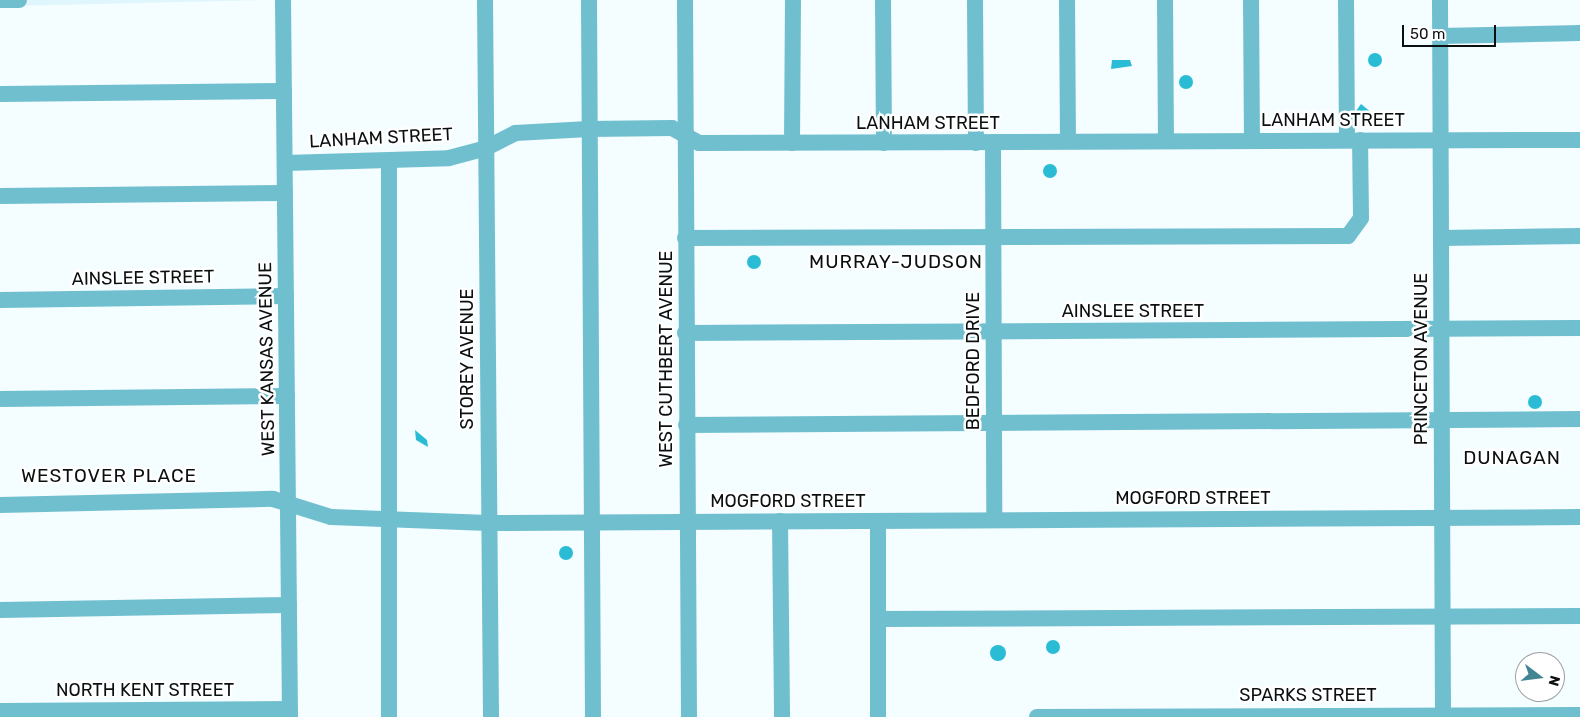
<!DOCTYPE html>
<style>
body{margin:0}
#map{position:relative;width:1580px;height:717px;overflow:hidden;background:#f4fdff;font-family:Rubik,sans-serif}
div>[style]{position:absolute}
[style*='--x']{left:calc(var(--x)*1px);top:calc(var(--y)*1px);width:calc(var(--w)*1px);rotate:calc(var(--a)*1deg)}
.built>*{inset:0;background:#dff7fc}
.water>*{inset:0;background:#2bbcd5}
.round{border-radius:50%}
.minor>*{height:16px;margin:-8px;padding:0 8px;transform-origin:8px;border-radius:8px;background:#70bfcf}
span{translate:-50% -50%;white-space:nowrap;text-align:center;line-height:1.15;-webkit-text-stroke:5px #fff;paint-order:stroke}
.street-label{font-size:18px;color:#0a0f10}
.neighbourhood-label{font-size:19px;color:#0a0f10;letter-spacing:1px}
.north{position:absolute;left:1515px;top:652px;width:50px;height:50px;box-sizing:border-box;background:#fff;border:1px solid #9d9f9f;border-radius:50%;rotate:105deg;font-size:14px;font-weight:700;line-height:20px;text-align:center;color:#0a0f10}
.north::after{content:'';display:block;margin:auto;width:18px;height:22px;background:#418593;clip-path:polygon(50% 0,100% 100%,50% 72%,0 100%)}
.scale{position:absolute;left:1402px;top:25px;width:94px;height:22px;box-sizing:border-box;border:2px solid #0a0f10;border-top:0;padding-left:6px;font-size:15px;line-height:18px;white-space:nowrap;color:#0a0f10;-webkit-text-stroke:4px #fff;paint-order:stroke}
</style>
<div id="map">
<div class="built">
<div style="clip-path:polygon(0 0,269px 0,10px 6px)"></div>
</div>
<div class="water">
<div class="round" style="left:1368px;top:53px;width:14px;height:14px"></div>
<div style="clip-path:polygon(1112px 60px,1130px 60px,1132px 66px,1111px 69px)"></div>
<div class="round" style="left:1179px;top:75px;width:14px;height:14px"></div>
<div style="clip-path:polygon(1361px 104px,1372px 113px,1371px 119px,1363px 120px,1356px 111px)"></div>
<div class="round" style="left:1043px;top:164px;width:14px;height:14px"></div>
<div class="round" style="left:747px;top:255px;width:14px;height:14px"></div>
<div class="round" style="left:1528px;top:395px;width:14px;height:14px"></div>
<div style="clip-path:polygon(415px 430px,427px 440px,428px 447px,416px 440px)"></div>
<div class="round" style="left:559px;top:546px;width:14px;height:14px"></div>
<div class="round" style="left:1046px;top:640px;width:14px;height:14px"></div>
<div class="round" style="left:990px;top:645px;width:16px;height:16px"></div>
</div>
<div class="minor">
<div style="--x:0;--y:0;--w:19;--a:0"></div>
<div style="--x:283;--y:0;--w:717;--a:89.44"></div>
<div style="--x:485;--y:0;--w:717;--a:89.52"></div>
<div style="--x:589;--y:0;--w:717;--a:89.68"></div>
<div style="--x:685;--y:0;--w:717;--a:89.68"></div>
<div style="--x:883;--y:0;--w:143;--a:89.6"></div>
<div style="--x:975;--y:0;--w:143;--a:89.6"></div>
<div style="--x:1067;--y:0;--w:141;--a:89.6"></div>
<div style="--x:1165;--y:0;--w:141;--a:89.6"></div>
<div style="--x:1251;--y:0;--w:140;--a:89.6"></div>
<div style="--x:1346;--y:0;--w:140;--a:89.6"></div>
<div style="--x:1440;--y:0;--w:717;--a:89.76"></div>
<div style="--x:1440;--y:36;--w:140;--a:-1.2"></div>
<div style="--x:0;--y:94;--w:284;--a:-0.6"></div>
<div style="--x:993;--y:142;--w:377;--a:89.8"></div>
<div style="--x:792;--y:143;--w:143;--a:-89.6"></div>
<div style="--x:389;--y:161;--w:556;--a:90"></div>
<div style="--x:285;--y:163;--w:164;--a:-1.7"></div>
<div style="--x:449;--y:158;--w:38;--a:-15"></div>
<div style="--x:486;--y:148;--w:33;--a:-27"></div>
<div style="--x:515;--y:133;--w:74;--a:-3.1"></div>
<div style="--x:589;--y:129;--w:83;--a:-0.7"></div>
<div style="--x:672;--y:128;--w:31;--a:29"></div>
<div style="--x:699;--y:143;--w:881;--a:-0.2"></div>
<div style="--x:0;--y:196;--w:285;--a:-0.6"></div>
<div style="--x:685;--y:238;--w:663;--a:-0.17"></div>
<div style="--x:1348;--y:236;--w:22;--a:-54"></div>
<div style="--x:1361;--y:218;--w:78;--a:-90.7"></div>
<div style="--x:1441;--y:238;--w:139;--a:-0.8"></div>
<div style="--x:0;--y:300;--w:286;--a:-0.8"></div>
<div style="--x:685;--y:333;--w:895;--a:-0.32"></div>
<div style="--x:0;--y:399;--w:287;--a:-0.6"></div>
<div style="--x:686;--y:425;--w:894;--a:-0.38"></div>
<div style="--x:0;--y:505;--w:273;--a:-1.3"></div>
<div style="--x:273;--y:499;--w:61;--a:17.2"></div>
<div style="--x:331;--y:517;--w:157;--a:2.2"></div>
<div style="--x:488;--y:523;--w:1092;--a:-0.31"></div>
<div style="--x:780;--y:521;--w:196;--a:89.4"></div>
<div style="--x:878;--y:521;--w:196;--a:90"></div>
<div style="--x:0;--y:610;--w:289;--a:-1"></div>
<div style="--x:878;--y:619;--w:702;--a:-0.24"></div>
<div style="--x:0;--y:711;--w:290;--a:-0.4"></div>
<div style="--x:1037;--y:717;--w:543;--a:-0.21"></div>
</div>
<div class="street-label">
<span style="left:1333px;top:120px">LANHAM STREET</span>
<span style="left:928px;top:123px">LANHAM STREET</span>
<span style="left:381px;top:138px;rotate:-3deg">LANHAM STREET</span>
<span style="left:143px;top:278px;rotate:-1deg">AINSLEE STREET</span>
<span style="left:1133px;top:311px">AINSLEE STREET</span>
<span style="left:267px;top:359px;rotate:-91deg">WEST KANSAS AVENUE</span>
<span style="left:467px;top:359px;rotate:-90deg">STOREY AVENUE</span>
<span style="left:666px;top:359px;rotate:-90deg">WEST CUTHBERT AVENUE</span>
<span style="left:1421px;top:359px;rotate:-90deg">PRINCETON AVENUE</span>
<span style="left:973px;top:361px;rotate:-90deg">BEDFORD DRIVE</span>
<span style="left:1193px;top:498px">MOGFORD STREET</span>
<span style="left:788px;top:501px">MOGFORD STREET</span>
<span style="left:145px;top:690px">NORTH KENT STREET</span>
<span style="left:1308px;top:695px">SPARKS STREET</span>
</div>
<div class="neighbourhood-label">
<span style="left:896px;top:262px">MURRAY-JUDSON</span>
<span style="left:1512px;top:458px">DUNAGAN</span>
<span style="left:109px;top:476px">WESTOVER PLACE</span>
</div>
<div class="north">N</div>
<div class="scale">50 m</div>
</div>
